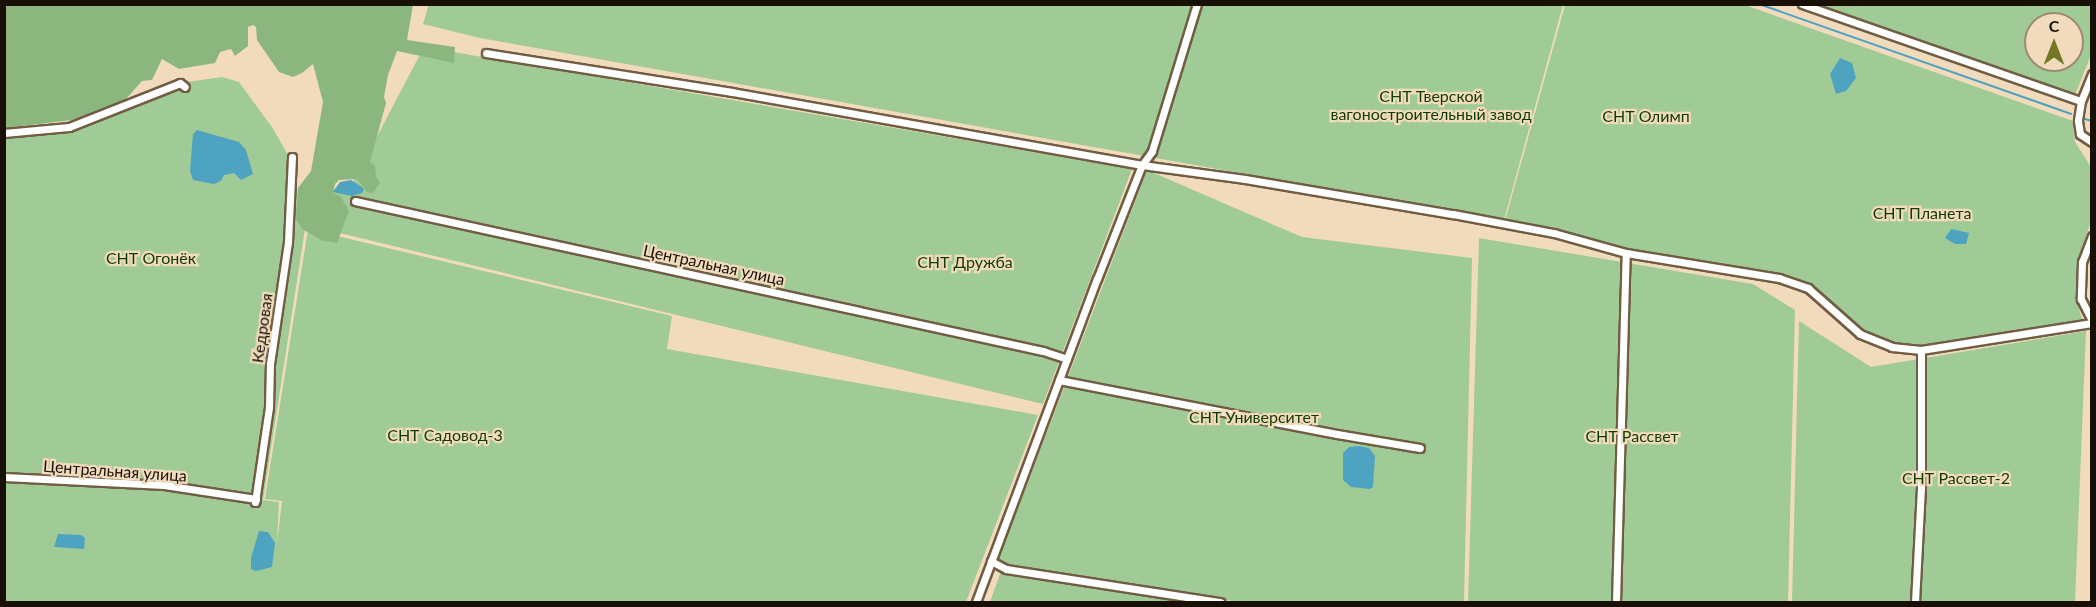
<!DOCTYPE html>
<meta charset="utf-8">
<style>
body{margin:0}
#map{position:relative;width:2096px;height:607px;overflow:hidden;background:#f2dbbd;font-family:Lato,sans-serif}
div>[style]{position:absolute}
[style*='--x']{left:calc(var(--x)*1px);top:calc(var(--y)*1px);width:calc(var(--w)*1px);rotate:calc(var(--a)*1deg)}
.green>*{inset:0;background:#a1cb96}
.forest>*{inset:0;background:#8bb77f}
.water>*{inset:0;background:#4ea3c1}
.stream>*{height:2px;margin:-1px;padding:0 1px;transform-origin:1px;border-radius:1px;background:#4ea3c1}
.roads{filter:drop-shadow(2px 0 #715d43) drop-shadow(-2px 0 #715d43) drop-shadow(0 2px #715d43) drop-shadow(0 -2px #715d43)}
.street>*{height:7px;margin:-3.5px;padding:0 3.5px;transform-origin:3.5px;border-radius:3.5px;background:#fff}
span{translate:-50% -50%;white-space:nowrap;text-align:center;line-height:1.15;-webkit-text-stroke:4.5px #f2dbbd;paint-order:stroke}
.park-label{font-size:16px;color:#103c01}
.street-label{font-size:16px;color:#181006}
.frame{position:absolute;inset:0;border:6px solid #181006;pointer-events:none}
.north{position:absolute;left:2024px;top:12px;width:60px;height:60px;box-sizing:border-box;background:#f2dbbd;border:2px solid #9b8a74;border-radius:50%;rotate:0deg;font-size:16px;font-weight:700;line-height:24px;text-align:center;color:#181006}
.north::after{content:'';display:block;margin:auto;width:21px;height:27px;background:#717821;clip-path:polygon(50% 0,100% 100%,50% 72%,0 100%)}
</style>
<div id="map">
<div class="green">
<div style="clip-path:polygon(429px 4px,1563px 5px,1504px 220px,480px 38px,423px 24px)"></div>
<div style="clip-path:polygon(1565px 5px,1745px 5px,2073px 121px,2075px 142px,2091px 167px,2091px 221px,2078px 260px,2077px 303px,2085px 327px,1926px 353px,1893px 353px,1858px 338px,1804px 293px,1758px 278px,1630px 256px,1503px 228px)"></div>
<div style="clip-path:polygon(evenodd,1793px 5px,2091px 5px,2091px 55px,2073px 100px,1793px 5px,2036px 24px,2072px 24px,2072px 60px,2036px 60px,2036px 24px)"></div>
<div style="clip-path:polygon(424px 47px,1132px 169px,1043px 404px,307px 225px,307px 200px,353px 182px)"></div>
<div style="clip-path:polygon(222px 77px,239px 82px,272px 127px,289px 157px,305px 229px,263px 500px,279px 502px,277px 543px,282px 501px,265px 499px,308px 229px,672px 316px,667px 349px,1038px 415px,966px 602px,5px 602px,5px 136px,64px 132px,187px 82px)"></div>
<div style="clip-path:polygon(1147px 170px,1302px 237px,1472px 258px,1464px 602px,1239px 602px,997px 563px)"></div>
<div style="clip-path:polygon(1479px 238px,1753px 284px,1795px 310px,1788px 602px,1468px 602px)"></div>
<div style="clip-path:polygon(1799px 321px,1871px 367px,2086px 331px,2075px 602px,1792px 602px)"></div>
<div style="clip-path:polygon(1001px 571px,1208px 602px,990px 602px)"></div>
</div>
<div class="forest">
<div style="clip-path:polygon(4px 5px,413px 5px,407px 40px,455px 47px,454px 63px,397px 51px,388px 75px,384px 97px,386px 103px,370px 162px,375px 166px,376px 177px,380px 183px,373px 193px,367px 192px,357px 179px,339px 180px,335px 184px,333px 193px,341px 197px,349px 211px,337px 243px,323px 241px,302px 229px,296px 219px,298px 188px,311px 171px,323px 102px,313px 64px,302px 73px,293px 77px,279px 72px,257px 40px,256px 27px,253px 25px,248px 27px,248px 46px,235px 56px,231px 49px,220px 52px,215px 63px,179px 69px,162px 59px,152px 80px,142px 81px,125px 100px,72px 120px,5px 128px)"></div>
</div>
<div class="water">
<div style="clip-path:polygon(1840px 58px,1852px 63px,1856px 78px,1846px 91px,1836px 94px,1830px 74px)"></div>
<div style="clip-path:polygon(197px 130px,239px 142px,246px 150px,253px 174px,241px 180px,234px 173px,224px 175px,221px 181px,214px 184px,193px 180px,190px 171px,193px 134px)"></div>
<div style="clip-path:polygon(351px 180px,362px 187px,364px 190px,362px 193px,352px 196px,333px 192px,340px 182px)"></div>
<div style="clip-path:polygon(1951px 229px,1969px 233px,1966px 244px,1955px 244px,1945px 238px)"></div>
<div style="clip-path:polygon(1359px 446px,1369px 448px,1375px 456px,1373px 487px,1370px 489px,1351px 487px,1343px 480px,1343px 453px,1349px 447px)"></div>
<div style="clip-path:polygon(259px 531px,268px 532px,275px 543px,272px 567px,256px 571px,251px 569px,251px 558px)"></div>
<div style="clip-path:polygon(58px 534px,81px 535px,85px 538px,84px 549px,54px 547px)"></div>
</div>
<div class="stream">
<div style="--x:1759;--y:4;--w:331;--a:19.4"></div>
<div style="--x:2082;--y:118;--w:10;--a:17"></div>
</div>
<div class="roads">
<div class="street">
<div style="--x:1802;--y:4;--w:295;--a:19.2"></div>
<div style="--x:486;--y:53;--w:249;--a:9"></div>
<div style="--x:732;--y:92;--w:416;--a:10.1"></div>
<div style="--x:1142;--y:165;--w:104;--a:7.7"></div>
<div style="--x:1245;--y:179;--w:211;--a:9.6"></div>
<div style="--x:1453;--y:214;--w:103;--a:10.7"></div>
<div style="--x:1554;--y:233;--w:75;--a:15.5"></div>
<div style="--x:1626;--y:253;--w:155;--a:9.3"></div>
<div style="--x:1779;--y:278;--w:31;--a:19"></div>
<div style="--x:1808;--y:288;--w:69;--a:41.5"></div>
<div style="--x:1860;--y:334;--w:35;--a:22"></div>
<div style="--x:1892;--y:347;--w:29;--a:6"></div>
<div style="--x:1921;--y:350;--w:173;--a:-9"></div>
<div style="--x:2092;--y:74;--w:29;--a:112"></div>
<div style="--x:2081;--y:101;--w:20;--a:99"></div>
<div style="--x:2078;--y:121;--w:13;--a:81"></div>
<div style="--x:2080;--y:134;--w:14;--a:34"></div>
<div style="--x:4;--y:133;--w:65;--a:-5.3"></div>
<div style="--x:69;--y:127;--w:119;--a:-21.6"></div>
<div style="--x:180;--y:83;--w:6;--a:39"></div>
<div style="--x:355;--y:201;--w:704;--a:12.3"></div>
<div style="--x:1043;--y:351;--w:25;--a:18"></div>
<div style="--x:2092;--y:236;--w:28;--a:111"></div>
<div style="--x:2082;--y:262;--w:37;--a:92"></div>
<div style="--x:2081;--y:299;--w:25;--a:63"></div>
<div style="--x:1059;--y:380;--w:283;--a:11"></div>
<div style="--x:1337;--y:434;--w:84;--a:9.6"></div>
<div style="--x:4;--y:477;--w:160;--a:2.9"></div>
<div style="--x:164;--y:485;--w:93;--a:8.7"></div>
<div style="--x:256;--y:499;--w:3;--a:108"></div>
<div style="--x:255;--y:502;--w:96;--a:-81.6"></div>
<div style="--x:269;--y:407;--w:43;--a:-88.7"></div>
<div style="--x:270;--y:364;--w:123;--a:-81.6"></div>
<div style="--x:288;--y:242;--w:85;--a:-87.3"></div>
<div style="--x:991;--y:561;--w:17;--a:28"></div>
<div style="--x:1006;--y:569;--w:217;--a:8.8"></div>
<div style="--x:976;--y:602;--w:345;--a:-69.5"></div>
<div style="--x:1097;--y:279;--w:123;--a:-68.5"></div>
<div style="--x:1142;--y:165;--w:17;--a:-54"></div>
<div style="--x:1152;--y:151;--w:154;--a:-73"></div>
<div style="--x:1616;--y:602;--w:349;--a:-88.4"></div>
<div style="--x:1915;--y:602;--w:115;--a:-87"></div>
<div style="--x:1921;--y:487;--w:137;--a:-90"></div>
</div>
</div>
<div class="park-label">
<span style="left:1431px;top:105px">СНТ Тверской<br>вагоностроительный завод</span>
<span style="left:1646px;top:116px">СНТ Олимп</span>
<span style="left:1922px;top:213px">СНТ Планета</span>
<span style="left:151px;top:258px">СНТ Огонёк</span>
<span style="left:965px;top:262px">СНТ Дружба</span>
<span style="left:1254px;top:417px">СНТ Университет</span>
<span style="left:445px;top:435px">СНТ Садовод-3</span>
<span style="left:1632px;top:436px">СНТ Рассвет</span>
<span style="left:1956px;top:478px">СНТ Рассвет-2</span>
</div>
<div class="street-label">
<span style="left:714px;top:265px;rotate:12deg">Центральная улица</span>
<span style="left:262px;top:328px;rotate:-82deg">Кедровая</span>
<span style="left:115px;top:471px;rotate:4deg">Центральная улица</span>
</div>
<div class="frame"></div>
<div class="north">С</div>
</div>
